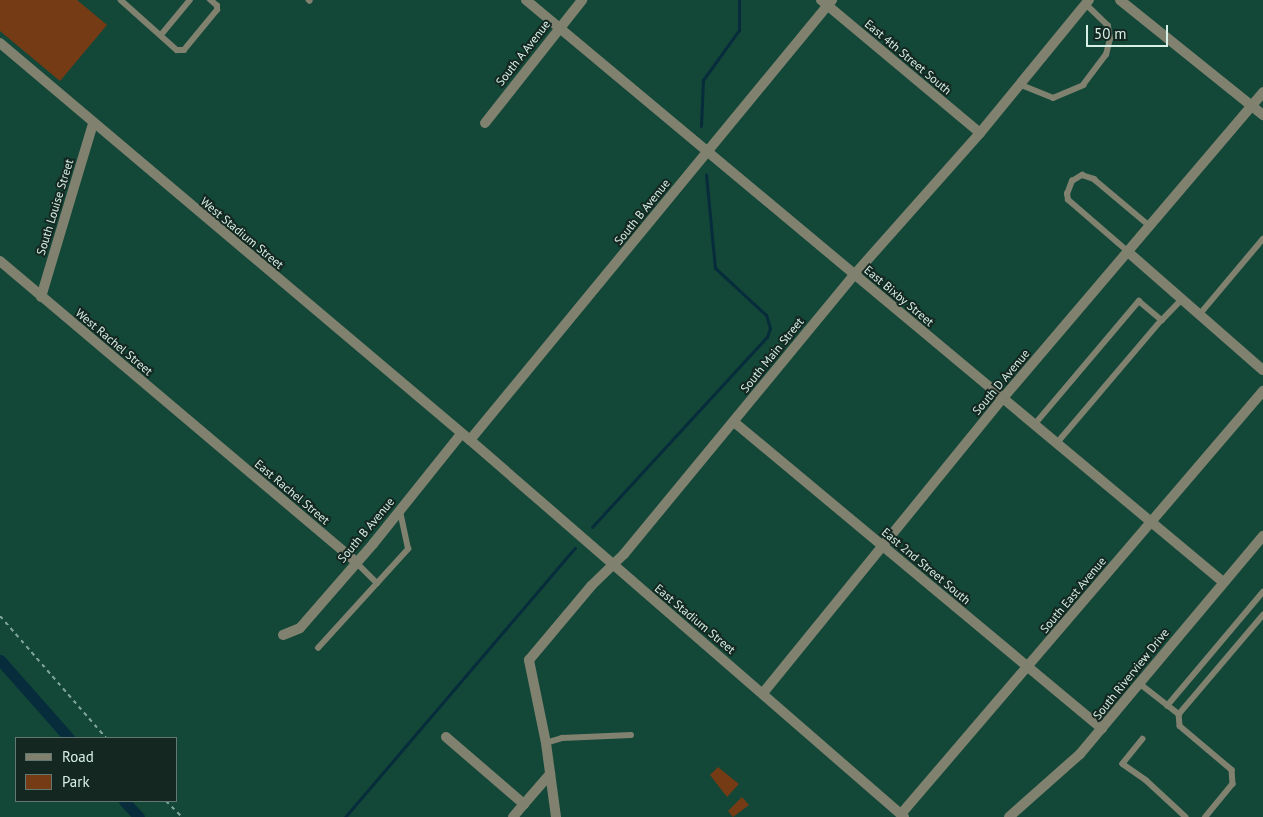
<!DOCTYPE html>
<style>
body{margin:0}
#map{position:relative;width:1263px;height:817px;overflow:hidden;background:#134738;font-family:"PT Sans",sans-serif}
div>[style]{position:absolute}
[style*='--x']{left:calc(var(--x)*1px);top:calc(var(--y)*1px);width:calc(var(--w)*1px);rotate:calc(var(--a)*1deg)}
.green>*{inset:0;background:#743b15}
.stream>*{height:3px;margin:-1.5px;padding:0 1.5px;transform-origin:1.5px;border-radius:1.5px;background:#072c3b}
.canal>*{height:11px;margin:-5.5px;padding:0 5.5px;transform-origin:5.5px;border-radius:5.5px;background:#072c3b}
.path>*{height:2px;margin-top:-1px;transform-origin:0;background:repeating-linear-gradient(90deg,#7da396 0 4px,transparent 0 8px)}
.service>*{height:5.5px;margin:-2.75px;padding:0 2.75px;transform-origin:2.75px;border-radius:2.75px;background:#80816f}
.minor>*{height:10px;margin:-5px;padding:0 5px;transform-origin:5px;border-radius:5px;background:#80816f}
.tertiary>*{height:10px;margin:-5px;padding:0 5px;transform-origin:5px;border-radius:5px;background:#80816f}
span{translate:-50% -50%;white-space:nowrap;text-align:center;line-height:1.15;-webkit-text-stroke:4px #142821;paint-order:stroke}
.street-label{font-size:12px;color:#d7f0e6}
.legend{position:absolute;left:15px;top:737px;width:162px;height:65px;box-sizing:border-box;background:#142821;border:1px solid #627870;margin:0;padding:6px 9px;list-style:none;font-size:15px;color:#d7f0e6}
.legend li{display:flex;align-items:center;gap:10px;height:25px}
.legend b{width:25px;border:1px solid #627870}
.scale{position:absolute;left:1086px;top:25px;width:82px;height:22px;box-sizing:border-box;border:2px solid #d7f0e6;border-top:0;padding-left:6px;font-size:15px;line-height:18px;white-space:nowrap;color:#d7f0e6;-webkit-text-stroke:4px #142821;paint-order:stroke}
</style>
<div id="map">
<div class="green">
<div style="clip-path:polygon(0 0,77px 0,107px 25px,60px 81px,0 31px)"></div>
<div style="clip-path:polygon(718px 767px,739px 784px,727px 797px,710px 775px)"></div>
<div style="clip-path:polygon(742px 797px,749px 805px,733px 817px,728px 811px)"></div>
</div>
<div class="stream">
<div style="--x:701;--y:126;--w:46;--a:-87.5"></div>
<div style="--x:703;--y:80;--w:62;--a:-54.2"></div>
<div style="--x:739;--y:30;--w:30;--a:-90"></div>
<div style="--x:592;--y:527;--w:258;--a:-47.4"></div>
<div style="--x:767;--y:337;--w:9;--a:-72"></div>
<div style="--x:770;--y:328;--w:14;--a:-107"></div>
<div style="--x:766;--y:315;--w:69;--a:-137.3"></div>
<div style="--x:715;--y:268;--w:94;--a:-95.5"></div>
<div style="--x:345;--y:817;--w:354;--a:-49.5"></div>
</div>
<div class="canal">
<div style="--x:0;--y:660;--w:104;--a:48.5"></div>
<div style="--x:124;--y:801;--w:22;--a:47"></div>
</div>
<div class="path">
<div style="--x:0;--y:616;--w:162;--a:49"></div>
<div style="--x:166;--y:801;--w:23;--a:45"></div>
</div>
<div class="service">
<div style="--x:121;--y:0;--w:75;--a:41.8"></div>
<div style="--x:177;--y:50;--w:7;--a:0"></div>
<div style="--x:184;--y:50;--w:52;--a:-50.5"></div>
<div style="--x:217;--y:10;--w:4;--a:-90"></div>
<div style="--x:217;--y:6;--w:9;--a:-139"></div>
<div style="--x:309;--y:0;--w:1;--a:45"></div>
<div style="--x:161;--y:35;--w:45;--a:-50.4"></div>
<div style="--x:1019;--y:84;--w:37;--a:22"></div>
<div style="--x:1053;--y:98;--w:33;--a:-23"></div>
<div style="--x:1083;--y:85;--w:38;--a:-53"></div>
<div style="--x:1106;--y:55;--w:16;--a:-76"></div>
<div style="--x:1110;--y:39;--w:13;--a:-99"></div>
<div style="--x:1108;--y:26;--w:32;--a:-136"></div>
<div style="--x:1128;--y:252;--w:79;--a:-139.1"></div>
<div style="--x:1068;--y:200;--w:6;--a:-99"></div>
<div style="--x:1067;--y:194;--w:14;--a:-69"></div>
<div style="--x:1072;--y:181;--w:12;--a:-31"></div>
<div style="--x:1082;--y:175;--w:13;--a:18"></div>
<div style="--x:1094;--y:179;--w:73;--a:40"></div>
<div style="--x:1200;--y:314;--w:98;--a:-50"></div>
<div style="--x:1162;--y:320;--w:29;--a:-46"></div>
<div style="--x:1035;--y:424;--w:161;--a:-49.8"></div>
<div style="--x:1139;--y:301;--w:30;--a:40"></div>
<div style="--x:1162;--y:320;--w:162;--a:130.3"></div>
<div style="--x:356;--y:562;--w:30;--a:45"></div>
<div style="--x:318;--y:648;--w:134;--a:-47.7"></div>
<div style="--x:408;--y:549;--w:40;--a:-102"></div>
<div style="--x:1139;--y:683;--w:51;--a:37.8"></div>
<div style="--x:1179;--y:714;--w:12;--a:85"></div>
<div style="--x:1180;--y:726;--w:68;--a:40.2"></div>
<div style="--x:1232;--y:770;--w:14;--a:86"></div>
<div style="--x:1233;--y:784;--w:43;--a:129.3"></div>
<div style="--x:1167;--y:706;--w:149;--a:-49.9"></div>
<div style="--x:1179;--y:714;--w:130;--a:-49.7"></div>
<div style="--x:1143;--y:739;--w:32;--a:129"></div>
<div style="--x:1123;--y:764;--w:28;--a:35"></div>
<div style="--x:1146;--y:780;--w:54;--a:42.8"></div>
<div style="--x:546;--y:743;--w:17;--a:-17"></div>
<div style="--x:562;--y:738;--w:69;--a:-2.5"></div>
</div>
<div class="minor">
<div style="--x:526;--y:0;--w:908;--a:39.86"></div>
<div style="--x:821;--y:0;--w:207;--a:39.9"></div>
<div style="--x:1120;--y:0;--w:184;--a:38.8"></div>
<div style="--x:0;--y:43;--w:615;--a:40.19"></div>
<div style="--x:470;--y:440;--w:575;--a:40.98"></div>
<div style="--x:485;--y:123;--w:157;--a:-51.7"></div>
<div style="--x:1128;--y:252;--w:179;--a:41.2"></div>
<div style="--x:0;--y:261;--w:466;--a:40.2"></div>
<div style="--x:41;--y:297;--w:181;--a:-73.3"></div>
<div style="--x:734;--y:422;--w:479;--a:39.8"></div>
<div style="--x:470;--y:440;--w:570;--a:-50.55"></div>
<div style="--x:283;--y:635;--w:18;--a:-22"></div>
<div style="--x:300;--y:628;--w:111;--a:-49"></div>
<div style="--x:373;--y:544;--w:141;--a:-51.3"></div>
<div style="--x:763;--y:693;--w:380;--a:-50.9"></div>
<div style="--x:1003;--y:398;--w:402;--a:-49.6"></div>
<div style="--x:446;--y:737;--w:103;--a:40.7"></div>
<div style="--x:524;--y:804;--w:40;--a:-49"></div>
<div style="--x:901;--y:814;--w:557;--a:-49.44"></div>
<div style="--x:513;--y:817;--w:17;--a:-50"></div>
<div style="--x:556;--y:817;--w:75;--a:-97.7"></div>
<div style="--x:546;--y:743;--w:85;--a:-101.6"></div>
<div style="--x:529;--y:660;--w:97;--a:-50"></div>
<div style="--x:591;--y:586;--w:46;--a:-44.1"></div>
<div style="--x:624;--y:554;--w:362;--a:-50.5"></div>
<div style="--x:854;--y:275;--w:190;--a:-48.4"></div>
<div style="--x:980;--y:133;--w:172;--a:-50.7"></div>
</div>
<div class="tertiary">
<div style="--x:1009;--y:817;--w:95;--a:-41.6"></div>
<div style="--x:1080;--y:754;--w:285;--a:-50"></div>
</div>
<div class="street-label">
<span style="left:523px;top:53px;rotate:-52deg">South A Avenue</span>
<span style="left:908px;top:57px;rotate:40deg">East 4th Street South</span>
<span style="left:55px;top:207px;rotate:-73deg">South Louise Street</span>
<span style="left:642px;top:212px;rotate:-51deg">South B Avenue</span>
<span style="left:242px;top:233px;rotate:40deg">West Stadium Street</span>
<span style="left:899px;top:296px;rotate:40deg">East Bixby Street</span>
<span style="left:114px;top:342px;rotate:40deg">West Rachel Street</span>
<span style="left:772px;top:355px;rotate:-51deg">South Main Street</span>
<span style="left:1001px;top:382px;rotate:-50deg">South D Avenue</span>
<span style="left:292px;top:492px;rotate:40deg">East Rachel Street</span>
<span style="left:366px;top:530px;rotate:-50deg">South B Avenue</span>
<span style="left:926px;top:566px;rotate:40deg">East 2nd Street South</span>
<span style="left:1073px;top:595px;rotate:-50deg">South East Avenue</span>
<span style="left:695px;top:619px;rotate:40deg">East Stadium Street</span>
<span style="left:1131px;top:674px;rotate:-51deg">South Riverview Drive</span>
</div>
<ul class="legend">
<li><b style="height:6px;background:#80816f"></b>Road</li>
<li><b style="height:14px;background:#743b15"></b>Park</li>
</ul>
<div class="scale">50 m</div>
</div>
